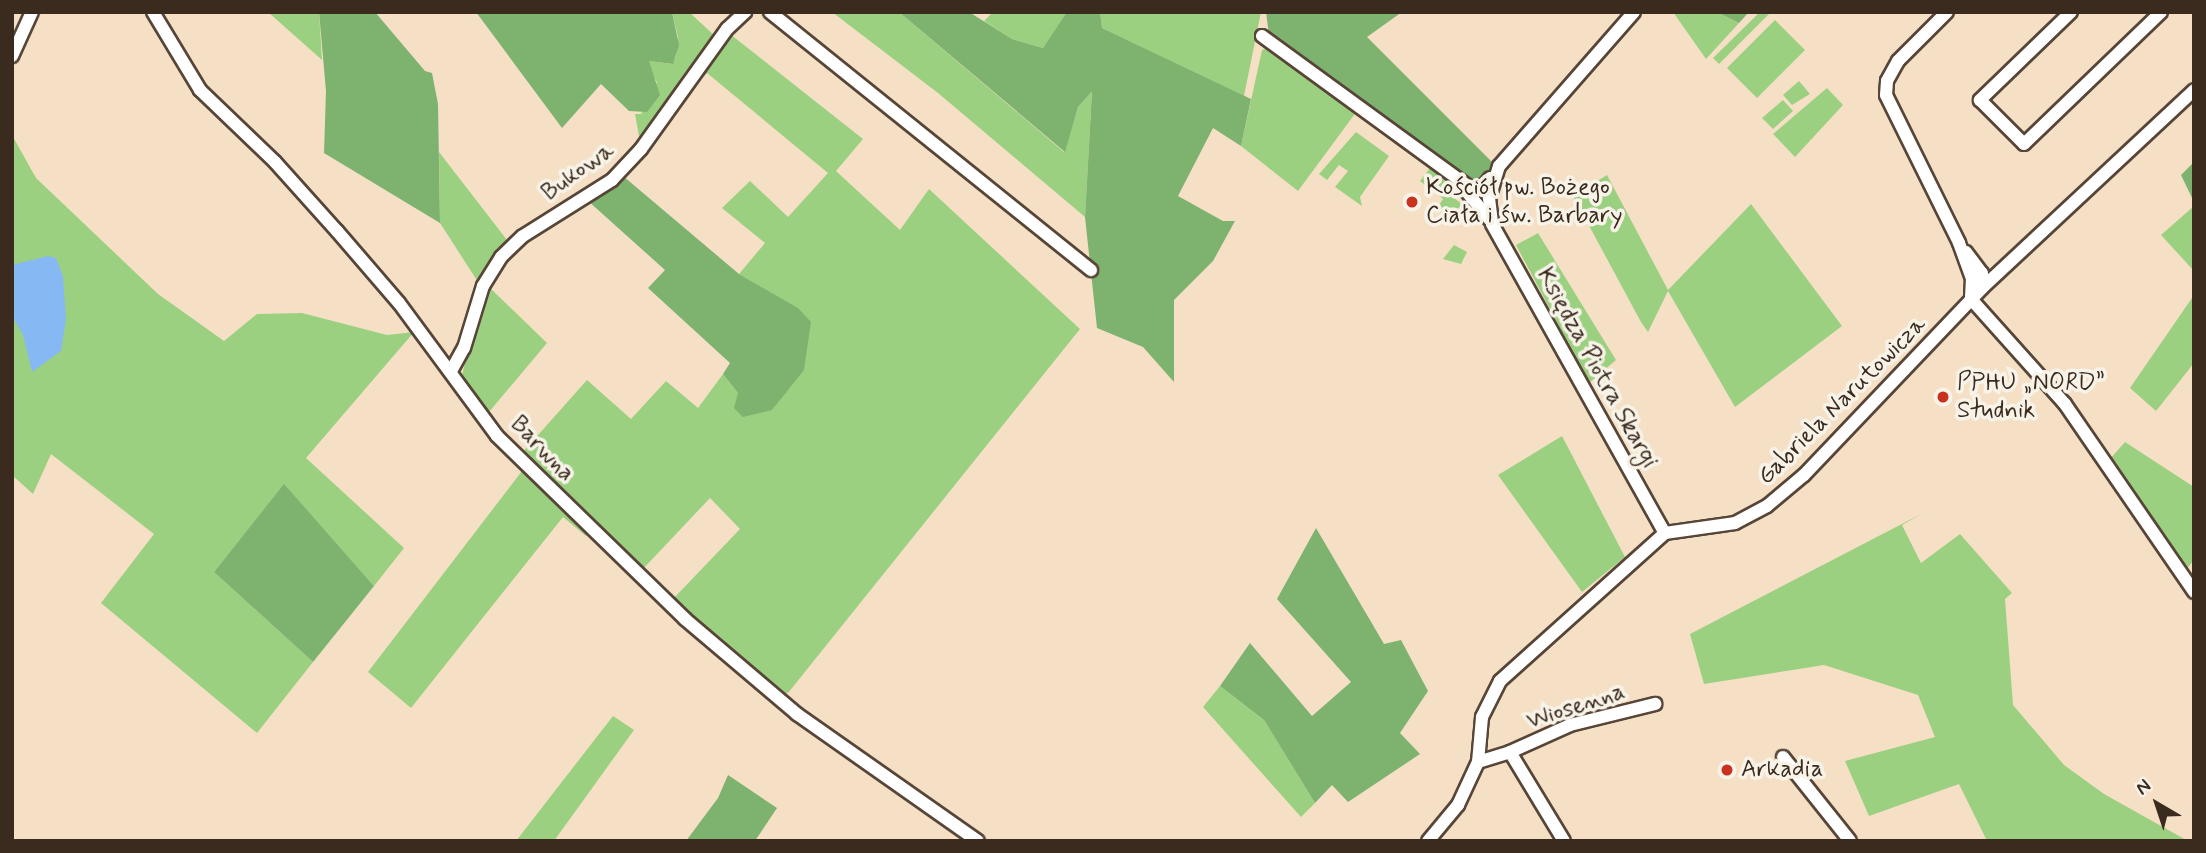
<!DOCTYPE html>
<meta charset="utf-8">
<style>
body{margin:0}
#map{position:relative;width:2206px;height:853px;overflow:hidden;background:#f5e0c6;font-family:Mynerve,sans-serif}
div>[style]{position:absolute}
[style*='--x']{left:calc(var(--x)*1px);top:calc(var(--y)*1px);width:calc(var(--w)*1px);rotate:calc(var(--a)*1deg)}
.green>*{inset:0;background:#9cd081}
.forest>*{inset:0;background:#7db26f}
.water>*{inset:0;background:#86b9f3}
.roads{filter:drop-shadow(2px 0 #574537) drop-shadow(-2px 0 #574537) drop-shadow(0 2px #574537) drop-shadow(0 -2px #574537)}
.minor>*{height:12px;margin:-6px;padding:0 6px;transform-origin:6px;border-radius:6px;background:#fff}
.dots>*{width:19px;height:19px;translate:-50% -50%;box-sizing:border-box;border:4px solid #f7f3e8;border-radius:50%}
span{translate:-50% -50%;white-space:nowrap;text-align:center;line-height:1.15;-webkit-text-stroke:7px #f7f3e8;paint-order:stroke}
.street-label{font-size:24px;color:#3b2a1e}
.poi-label{font-size:24px;color:#3b2a1e}
.left{translate:0 -50%;text-align:left}
.frame{position:absolute;inset:0;border:14px solid #3b2a1e;pointer-events:none}
.north{position:absolute;left:2122px;top:769px;width:70px;height:70px;-webkit-text-stroke:5px #f7f3e8;paint-order:stroke;rotate:321deg;font-size:19px;font-weight:700;line-height:28px;text-align:center;color:#3b2a1e}
.north::after{content:'';display:block;margin:auto;width:24px;height:32px;background:#3b2a1e;clip-path:polygon(50% 0,100% 100%,50% 72%,0 100%)}
</style>
<div id="map">
<div class="green">
<div style="clip-path:polygon(268px 12px,319px 12px,322px 60px)"></div>
<div style="clip-path:polygon(672px 12px,689px 12px,716px 37px,640px 142px,635px 114px,641px 114px,657px 82px,648px 69px,649px 61px,672px 64px,676px 56px,678px 37px)"></div>
<div style="clip-path:polygon(832px 12px,899px 12px,1064px 152px,1078px 107px,1092px 90px,1085px 217px,938px 93px)"></div>
<div style="clip-path:polygon(993px 12px,1067px 13px,1043px 48px,1012px 39px,984px 21px)"></div>
<div style="clip-path:polygon(1100px 12px,1261px 12px,1244px 96px,1102px 28px)"></div>
<div style="clip-path:polygon(1673px 12px,1717px 12px,1739px 23px,1706px 59px)"></div>
<div style="clip-path:polygon(1760px 12px,1771px 12px,1719px 64px,1713px 58px)"></div>
<div style="clip-path:polygon(1775px 20px,1805px 50px,1757px 98px,1727px 68px)"></div>
<div style="clip-path:polygon(730px 34px,863px 139px,836px 171px,900px 230px,929px 189px,1080px 329px,788px 693px,779px 694px,673px 599px,740px 529px,710px 498px,642px 570px,522px 453px,587px 380px,631px 419px,666px 381px,698px 408px,723px 374px,738px 393px,772px 410px,783px 394px,797px 308px,739px 274px,765px 243px,722px 208px,750px 181px,788px 217px,828px 173px,707px 73px,699px 81px)"></div>
<div style="clip-path:polygon(1271px 47px,1357px 111px,1298px 191px,1241px 146px,1262px 50px)"></div>
<div style="clip-path:polygon(1799px 81px,1810px 94px,1792px 105px,1783px 95px)"></div>
<div style="clip-path:polygon(1827px 88px,1843px 105px,1795px 157px,1773px 134px)"></div>
<div style="clip-path:polygon(1783px 100px,1793px 111px,1773px 129px,1762px 118px)"></div>
<div style="clip-path:polygon(1356px 132px,1389px 156px,1360px 197px,1362px 206px,1335px 187px,1348px 171px,1339px 165px,1327px 180px,1319px 174px)"></div>
<div style="clip-path:polygon(12px 135px,36px 178px,158px 294px,224px 341px,257px 314px,302px 313px,387px 335px,414px 332px,306px 458px,404px 548px,374px 586px,284px 485px,214px 572px,313px 662px,257px 733px,101px 603px,154px 534px,51px 454px,33px 494px,12px 475px)"></div>
<div style="clip-path:polygon(439px 152px,507px 240px,478px 282px,440px 223px)"></div>
<div style="clip-path:polygon(1430px 168px,1453px 185px,1447px 193px,1462px 204px,1456px 211px,1442px 213px,1439px 205px,1443px 199px,1420px 181px)"></div>
<div style="clip-path:polygon(1607px 175px,1668px 290px,1751px 204px,1842px 326px,1735px 407px,1668px 291px,1648px 332px,1641px 322px,1573px 196px)"></div>
<div style="clip-path:polygon(2194px 206px,2194px 271px,2161px 235px)"></div>
<div style="clip-path:polygon(1538px 233px,1616px 360px,1589px 383px,1516px 245px)"></div>
<div style="clip-path:polygon(1454px 245px,1467px 252px,1461px 264px,1443px 259px)"></div>
<div style="clip-path:polygon(489px 287px,547px 343px,489px 412px,462px 375px,478px 306px)"></div>
<div style="clip-path:polygon(2194px 295px,2194px 363px,2156px 411px,2130px 388px)"></div>
<div style="clip-path:polygon(1562px 436px,1625px 557px,1582px 592px,1498px 475px)"></div>
<div style="clip-path:polygon(2125px 442px,2194px 487px,2194px 560px,2185px 571px,2109px 460px)"></div>
<div style="clip-path:polygon(522px 471px,589px 533px,586px 536px,563px 517px,411px 708px,368px 672px)"></div>
<div style="clip-path:polygon(1923px 513px,1902px 525px,1921px 563px,1960px 534px,2012px 593px,2005px 599px,2013px 705px,2064px 765px,2104px 794px,2188px 841px,1987px 841px,1959px 784px,1869px 816px,1845px 761px,1935px 737px,1918px 695px,1824px 665px,1704px 684px,1690px 634px)"></div>
<div style="clip-path:polygon(1220px 686px,1264px 720px,1315px 803px,1301px 817px,1203px 707px)"></div>
<div style="clip-path:polygon(613px 716px,634px 730px,554px 841px,516px 841px)"></div>
</div>
<div class="forest">
<div style="clip-path:polygon(319px 12px,375px 12px,425px 71px,432px 73px,438px 104px,440px 223px,324px 153px,326px 91px)"></div>
<div style="clip-path:polygon(476px 12px,672px 12px,679px 45px,673px 64px,649px 61px,660px 95px,647px 112px,629px 111px,601px 84px,562px 128px)"></div>
<div style="clip-path:polygon(899px 12px,969px 12px,1012px 39px,1043px 48px,1067px 12px,1100px 12px,1102px 28px,1251px 99px,1241px 146px,1213px 128px,1178px 196px,1223px 221px,1235px 221px,1213px 261px,1174px 300px,1174px 382px,1143px 347px,1097px 328px,1085px 217px,1092px 91px,1078px 107px,1065px 152px)"></div>
<div style="clip-path:polygon(1266px 12px,1402px 12px,1367px 37px,1494px 164px,1485px 177px,1469px 180px,1269px 35px)"></div>
<div style="clip-path:polygon(1717px 12px,1749px 12px,1739px 23px)"></div>
<div style="clip-path:polygon(2194px 162px,2194px 202px,2181px 175px)"></div>
<div style="clip-path:polygon(623px 176px,739px 274px,798px 308px,811px 322px,804px 370px,772px 410px,743px 417px,734px 408px,738px 393px,723px 374px,730px 363px,648px 288px,665px 270px,587px 200px)"></div>
<div style="clip-path:polygon(284px 484px,374px 586px,313px 662px,214px 572px)"></div>
<div style="clip-path:polygon(1316px 528px,1384px 644px,1401px 640px,1428px 691px,1400px 733px,1420px 754px,1348px 802px,1332px 785px,1315px 803px,1264px 720px,1220px 686px,1250px 643px,1312px 716px,1351px 682px,1277px 599px)"></div>
<div style="clip-path:polygon(728px 775px,777px 808px,755px 841px,686px 841px,718px 798px)"></div>
</div>
<div class="water">
<div style="clip-path:polygon(48px 256px,56px 258px,63px 276px,66px 319px,61px 351px,32px 372px,23px 335px,12px 316px,12px 265px)"></div>
</div>
<div class="roads">
<div class="minor">
<div style="--x:153;--y:12;--w:91;--a:58.9"></div>
<div style="--x:200;--y:90;--w:104;--a:43.8"></div>
<div style="--x:275;--y:162;--w:93;--a:48.1"></div>
<div style="--x:337;--y:231;--w:95;--a:49.3"></div>
<div style="--x:399;--y:303;--w:165;--a:53.6"></div>
<div style="--x:497;--y:436;--w:262;--a:44.2"></div>
<div style="--x:685;--y:619;--w:147;--a:40.3"></div>
<div style="--x:797;--y:714;--w:221;--a:35.1"></div>
<div style="--x:770;--y:12;--w:412;--a:38.8"></div>
<div style="--x:1634;--y:12;--w:205;--a:131.2"></div>
<div style="--x:1499;--y:166;--w:34;--a:107"></div>
<div style="--x:1489;--y:198;--w:26;--a:83"></div>
<div style="--x:1492;--y:224;--w:354;--a:60.8"></div>
<div style="--x:1947;--y:12;--w:69;--a:135"></div>
<div style="--x:1898;--y:61;--w:23;--a:119"></div>
<div style="--x:1887;--y:81;--w:14;--a:94"></div>
<div style="--x:1886;--y:95;--w:165;--a:63.7"></div>
<div style="--x:1959;--y:243;--w:37;--a:70"></div>
<div style="--x:1972;--y:278;--w:21;--a:93"></div>
<div style="--x:1971;--y:299;--w:141;--a:48.2"></div>
<div style="--x:2065;--y:404;--w:228;--a:55.5"></div>
<div style="--x:2071;--y:12;--w:127;--a:136"></div>
<div style="--x:1980;--y:100;--w:62;--a:45"></div>
<div style="--x:2024;--y:144;--w:190;--a:-43.9"></div>
<div style="--x:1262;--y:36;--w:260;--a:36.1"></div>
<div style="--x:1472;--y:189;--w:10;--a:-6"></div>
<div style="--x:1482;--y:188;--w:13;--a:-51"></div>
<div style="--x:12;--y:56;--w:48;--a:-65.6"></div>
<div style="--x:1462;--y:186;--w:44;--a:50.5"></div>
<div style="--x:1966;--y:252;--w:26;--a:53"></div>
<div style="--x:1982;--y:273;--w:15;--a:90"></div>
<div style="--x:451;--y:371;--w:26;--a:-61"></div>
<div style="--x:464;--y:348;--w:65;--a:-73"></div>
<div style="--x:483;--y:286;--w:34;--a:-58"></div>
<div style="--x:501;--y:257;--w:30;--a:-44"></div>
<div style="--x:523;--y:236;--w:105;--a:-32.2"></div>
<div style="--x:612;--y:180;--w:42;--a:-46.9"></div>
<div style="--x:641;--y:149;--w:148;--a:-54.4"></div>
<div style="--x:727;--y:29;--w:25;--a:-43"></div>
<div style="--x:1510;--y:752;--w:66;--a:-24.2"></div>
<div style="--x:1570;--y:725;--w:88;--a:-13.9"></div>
<div style="--x:1783;--y:757;--w:107;--a:51.4"></div>
<div style="--x:1478;--y:762;--w:34;--a:-17"></div>
<div style="--x:1510;--y:752;--w:104;--a:58.8"></div>
<div style="--x:1428;--y:841;--w:47;--a:-50.2"></div>
<div style="--x:1458;--y:805;--w:47;--a:-65.1"></div>
<div style="--x:1478;--y:762;--w:45;--a:-84.9"></div>
<div style="--x:1482;--y:717;--w:40;--a:-63.4"></div>
<div style="--x:1500;--y:681;--w:222;--a:-41.9"></div>
<div style="--x:1665;--y:533;--w:71;--a:-8.1"></div>
<div style="--x:1735;--y:523;--w:36;--a:-28"></div>
<div style="--x:1767;--y:506;--w:48;--a:-40"></div>
<div style="--x:1804;--y:475;--w:258;--a:-46.4"></div>
<div style="--x:1982;--y:288;--w:290;--a:-43"></div>
</div>
</div>
<div class="dots">
<div style="left:1412px;top:202px;background:#c8321e"></div>
<div style="left:1943px;top:397px;background:#c8321e"></div>
<div style="left:1727px;top:770px;background:#c8321e"></div>
</div>
<div class="street-label">
<span style="left:578px;top:172px;rotate:-36deg">Bukowa</span>
<span style="left:1597px;top:368px;rotate:61deg">Księdza Piotra Skargi</span>
<span style="left:1842px;top:401px;rotate:-45deg">Gabriela Narutowicza</span>
<span style="left:542px;top:449px;rotate:46deg">Barwna</span>
<span style="left:1576px;top:707px;rotate:-18deg">Wiosenna</span>
</div>
<div class="poi-label">
<span class="left" style="left:1426px;top:202px">Kościół pw. Bożego<br>Ciała i św. Barbary</span>
<span class="left" style="left:1957px;top:397px">PPHU „NORD”<br>Studnik</span>
<span class="left" style="left:1741px;top:770px">Arkadia</span>
</div>
<div class="frame"></div>
<div class="north">N</div>
</div>
